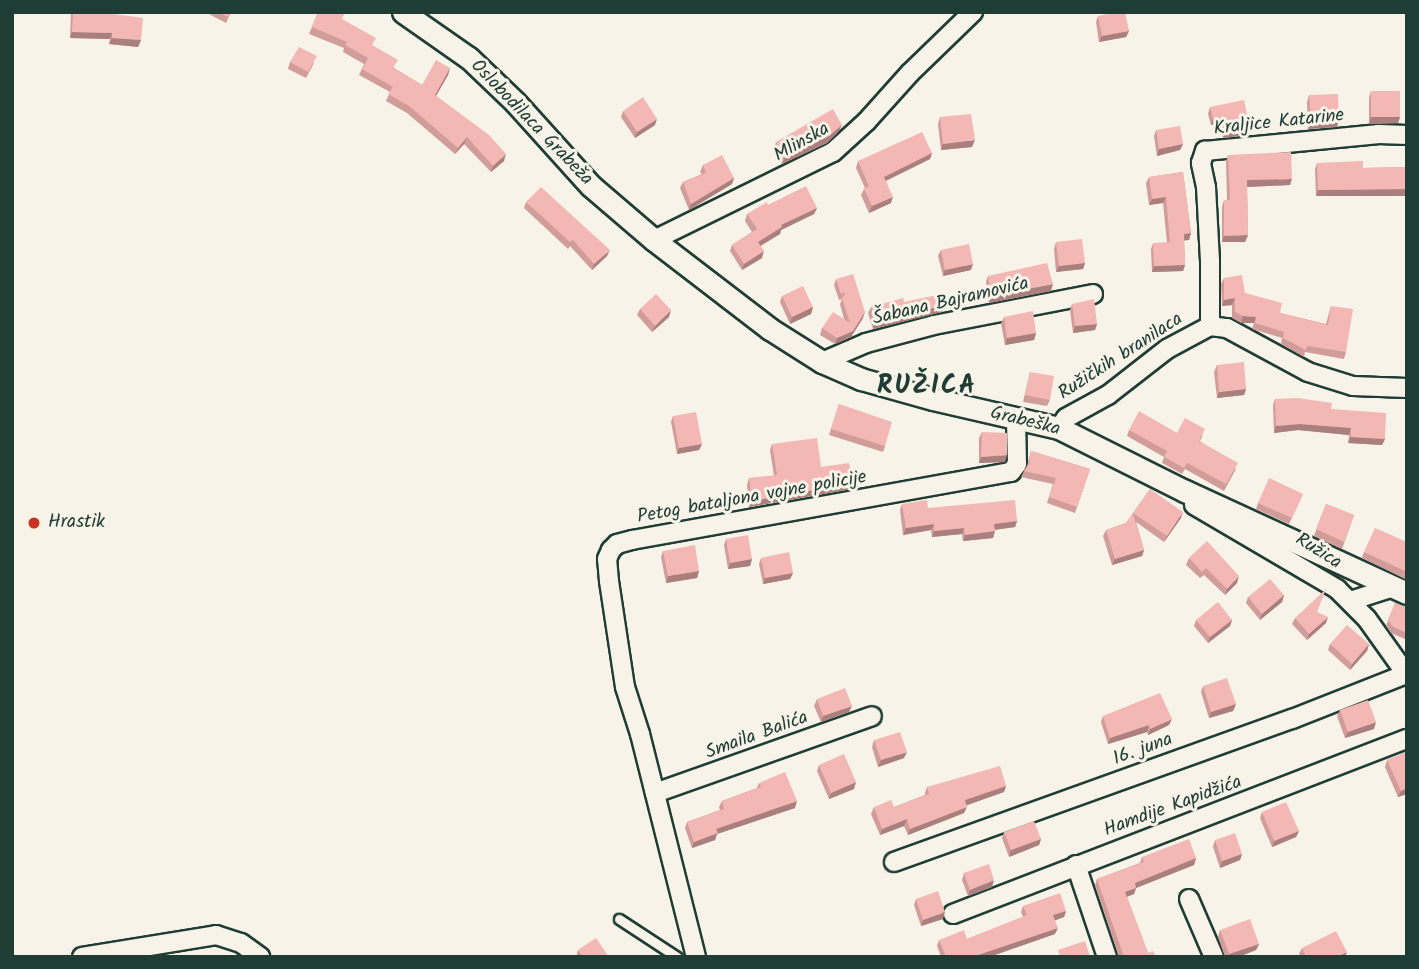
<!DOCTYPE html>
<meta charset="utf-8">
<style>
body{margin:0}
#map{position:relative;width:1419px;height:969px;overflow:hidden;background:#f7f3e8;font-family:Kalam,sans-serif}
div>[style]{position:absolute}
[style*='--x']{left:calc(var(--x)*1px);top:calc(var(--y)*1px);width:calc(var(--w)*1px);rotate:calc(var(--a)*1deg)}
.roads{filter:drop-shadow(2px 0 #1f3d34) drop-shadow(-2px 0 #1f3d34) drop-shadow(0 2px #1f3d34) drop-shadow(0 -2px #1f3d34)}
.service>*{height:9px;margin:-4.5px;padding:0 4.5px;transform-origin:4.5px;border-radius:4.5px;background:#f7f3e8}
.minor>*{height:18px;margin:-9px;padding:0 9px;transform-origin:9px;border-radius:9px;background:#f7f3e8}
.tertiary>*{height:21px;margin:-10.5px;padding:0 10.5px;transform-origin:10.5px;border-radius:10.5px;background:#f7f3e8}
.wall>*{inset:0;background:#d19d9b}
.shaded-wall>*{inset:0;background:#aa807e}
.building>*{inset:0;background:#f3b7b4}
.dots>*{width:19px;height:19px;translate:-50% -50%;box-sizing:border-box;border:4px solid #f7f3e8;border-radius:50%}
span{translate:-50% -50%;white-space:nowrap;text-align:center;line-height:1.15;-webkit-text-stroke:6px #f7f3e8;paint-order:stroke}
.street-label{font-size:19px;color:#1f3d34}
.poi-label{font-size:19px;color:#1f3d34}
.left{translate:0 -50%;text-align:left}
.district-label{font-size:26px;color:#1f3d34;font-weight:700;letter-spacing:2px}
.frame{position:absolute;inset:0;border:14px solid #1f3d34;pointer-events:none}
</style>
<div id="map">
<div class="roads">
<div class="service">
<div style="--x:619;--y:919;--w:69;--a:33.2"></div>
</div>
<div class="minor">
<div style="--x:654;--y:240;--w:199;--a:-26.2"></div>
<div style="--x:833;--y:152;--w:45;--a:-42.3"></div>
<div style="--x:866;--y:122;--w:66;--a:-48.1"></div>
<div style="--x:910;--y:73;--w:88;--a:-44.1"></div>
<div style="--x:1210;--y:326;--w:65;--a:-90"></div>
<div style="--x:1210;--y:261;--w:74;--a:-93.1"></div>
<div style="--x:1206;--y:187;--w:25;--a:-102"></div>
<div style="--x:1201;--y:163;--w:13;--a:-72"></div>
<div style="--x:1205;--y:151;--w:175;--a:-5.6"></div>
<div style="--x:1379;--y:134;--w:28;--a:2"></div>
<div style="--x:822;--y:362;--w:48;--a:-23.4"></div>
<div style="--x:866;--y:343;--w:70;--a:-14.8"></div>
<div style="--x:934;--y:325;--w:162;--a:-11"></div>
<div style="--x:1059;--y:428;--w:12;--a:-55"></div>
<div style="--x:1066;--y:418;--w:48;--a:-28.7"></div>
<div style="--x:1108;--y:395;--w:75;--a:-37.9"></div>
<div style="--x:1167;--y:349;--w:49;--a:-28.1"></div>
<div style="--x:1210;--y:326;--w:17;--a:7"></div>
<div style="--x:1227;--y:328;--w:92;--a:28.5"></div>
<div style="--x:1308;--y:372;--w:47;--a:17.3"></div>
<div style="--x:1353;--y:386;--w:54;--a:2.1"></div>
<div style="--x:1194;--y:505;--w:166;--a:30.4"></div>
<div style="--x:1337;--y:589;--w:42;--a:45"></div>
<div style="--x:1367;--y:619;--w:69;--a:54.5"></div>
<div style="--x:1350;--y:601;--w:46;--a:-17.7"></div>
<div style="--x:655;--y:793;--w:230;--a:-19.5"></div>
<div style="--x:894;--y:862;--w:423;--a:-19.8"></div>
<div style="--x:1292;--y:719;--w:123;--a:-21.5"></div>
<div style="--x:1076;--y:865;--w:97;--a:71.4"></div>
<div style="--x:1189;--y:899;--w:63;--a:66.7"></div>
<div style="--x:953;--y:914;--w:487;--a:-21.1"></div>
<div style="--x:82;--y:957;--w:136;--a:-9.3"></div>
<div style="--x:216;--y:935;--w:26;--a:18"></div>
<div style="--x:241;--y:943;--w:24;--a:36"></div>
<div style="--x:696;--y:957;--w:230;--a:-104.1"></div>
<div style="--x:640;--y:734;--w:49;--a:-107.7"></div>
<div style="--x:625;--y:687;--w:107;--a:-98.6"></div>
<div style="--x:609;--y:581;--w:22;--a:-95"></div>
<div style="--x:607;--y:559;--w:10;--a:-66"></div>
<div style="--x:611;--y:550;--w:8;--a:-45"></div>
<div style="--x:617;--y:544;--w:16;--a:-15"></div>
<div style="--x:632;--y:540;--w:385;--a:-10.2"></div>
<div style="--x:1011;--y:472;--w:10;--a:-53"></div>
<div style="--x:1017;--y:464;--w:45;--a:-91.3"></div>
</div>
<div class="tertiary">
<div style="--x:403;--y:12;--w:80;--a:34.9"></div>
<div style="--x:469;--y:58;--w:64;--a:43.7"></div>
<div style="--x:515;--y:102;--w:113;--a:47.9"></div>
<div style="--x:591;--y:186;--w:83;--a:40.6"></div>
<div style="--x:654;--y:240;--w:146;--a:37.5"></div>
<div style="--x:770;--y:329;--w:62;--a:32.4"></div>
<div style="--x:822;--y:362;--w:43;--a:23.6"></div>
<div style="--x:861;--y:379;--w:75;--a:15.5"></div>
<div style="--x:933;--y:399;--w:129;--a:13"></div>
<div style="--x:1059;--y:428;--w:141;--a:26.6"></div>
<div style="--x:1185;--y:491;--w:244;--a:24.7"></div>
</div>
</div>
<div class="wall">
<div style="clip-path:polygon(71px 12px,100px 12px,141px 40px,138px 47px,109px 44px,110px 39px,70px 38px)"></div>
<div style="clip-path:polygon(205px 12px,231px 12px,226px 23px)"></div>
<div style="clip-path:polygon(318px 12px,342px 19px,372px 46px,394px 68px,422px 85px,450px 68px,448px 75px,436px 96px,504px 161px,491px 172px,464px 144px,455px 154px,407px 113px,386px 101px,390px 92px,359px 75px,364px 64px,343px 52px,344px 48px,309px 34px)"></div>
<div style="clip-path:polygon(1098px 16px,1129px 31px,1126px 37px,1099px 42px,1096px 22px)"></div>
<div style="clip-path:polygon(290px 62px,314px 63px,306px 78px,288px 69px)"></div>
<div style="clip-path:polygon(1371px 91px,1400px 117px,1398px 123px,1369px 124px,1369px 98px)"></div>
<div style="clip-path:polygon(1309px 95px,1337px 127px,1308px 129px,1307px 102px)"></div>
<div style="clip-path:polygon(1210px 107px,1250px 129px,1248px 135px,1223px 138px,1220px 124px,1211px 125px,1208px 114px)"></div>
<div style="clip-path:polygon(623px 111px,655px 125px,635px 138px,621px 117px)"></div>
<div style="clip-path:polygon(940px 117px,972px 147px,941px 150px,938px 124px)"></div>
<div style="clip-path:polygon(1156px 130px,1183px 144px,1180px 150px,1157px 156px,1154px 136px)"></div>
<div style="clip-path:polygon(839px 131px,827px 143px,782px 164px,774px 148px,776px 142px)"></div>
<div style="clip-path:polygon(932px 153px,930px 159px,886px 181px,891px 203px,869px 213px,861px 195px,864px 189px,865px 188px,856px 168px,858px 161px)"></div>
<div style="clip-path:polygon(1228px 155px,1290px 185px,1247px 187px,1248px 235px,1245px 242px,1222px 242px,1222px 207px,1224px 200px,1227px 200px,1226px 161px)"></div>
<div style="clip-path:polygon(1317px 163px,1363px 168px,1407px 167px,1407px 196px,1316px 196px,1315px 169px)"></div>
<div style="clip-path:polygon(703px 165px,734px 178px,732px 184px,689px 210px,680px 188px,683px 182px,702px 174px,700px 172px)"></div>
<div style="clip-path:polygon(1183px 172px,1191px 233px,1189px 240px,1184px 240px,1185px 265px,1183px 271px,1152px 272px,1151px 249px,1153px 243px,1167px 243px,1163px 203px,1149px 205px,1146px 183px,1149px 177px)"></div>
<div style="clip-path:polygon(526px 202px,607px 256px,592px 270px,570px 246px,568px 249px,524px 208px)"></div>
<div style="clip-path:polygon(768px 205px,817px 208px,814px 214px,781px 230px,780px 234px,761px 246px,762px 258px,742px 270px,730px 251px,732px 245px,752px 232px,745px 221px,747px 214px)"></div>
<div style="clip-path:polygon(1056px 242px,1085px 263px,1083px 269px,1056px 272px,1054px 249px)"></div>
<div style="clip-path:polygon(941px 250px,971px 270px,943px 276px,938px 256px)"></div>
<div style="clip-path:polygon(988px 276px,1051px 291px,989px 303px,986px 282px)"></div>
<div style="clip-path:polygon(1224px 278px,1245px 293px,1280px 313px,1326px 324px,1331px 306px,1346px 352px,1344px 359px,1305px 352px,1304px 357px,1281px 344px,1282px 338px,1252px 329px,1254px 323px,1241px 323px,1232px 318px,1232px 305px,1222px 306px,1221px 284px)"></div>
<div style="clip-path:polygon(836px 279px,863px 318px,851px 337px,835px 344px,820px 335px,822px 328px,844px 319px,840px 304px,842px 299px,839px 300px,834px 285px)"></div>
<div style="clip-path:polygon(782px 296px,813px 307px,811px 314px,790px 324px,780px 302px)"></div>
<div style="clip-path:polygon(904px 302px,945px 305px,942px 312px,873px 329px,868px 313px,871px 307px)"></div>
<div style="clip-path:polygon(1072px 304px,1097px 324px,1095px 330px,1073px 333px,1070px 310px)"></div>
<div style="clip-path:polygon(640px 309px,669px 317px,652px 332px,637px 315px)"></div>
<div style="clip-path:polygon(1004px 317px,1036px 333px,1034px 340px,1005px 345px,1001px 323px)"></div>
<div style="clip-path:polygon(1217px 365px,1246px 389px,1244px 395px,1217px 398px,1214px 372px)"></div>
<div style="clip-path:polygon(1030px 372px,1050px 400px,1047px 406px,1023px 402px)"></div>
<div style="clip-path:polygon(1275px 399px,1331px 409px,1385px 439px,1382px 445px,1348px 443px,1349px 435px,1298px 430px,1274px 433px,1273px 405px)"></div>
<div style="clip-path:polygon(839px 404px,885px 446px,883px 452px,829px 435px)"></div>
<div style="clip-path:polygon(673px 416px,702px 444px,699px 450px,677px 454px,671px 422px)"></div>
<div style="clip-path:polygon(1129px 430px,1203px 435px,1200px 441px,1236px 469px,1224px 491px,1185px 469px,1182px 474px,1162px 463px,1164px 457px,1127px 436px)"></div>
<div style="clip-path:polygon(982px 432px,1005px 462px,979px 463px,979px 438px)"></div>
<div style="clip-path:polygon(772px 444px,821px 467px,851px 489px,749px 507px,747px 485px,749px 478px,774px 476px,770px 450px)"></div>
<div style="clip-path:polygon(1031px 451px,1090px 469px,1075px 513px,1047px 503px,1053px 484px,1021px 477px,1024px 471px,1027px 466px)"></div>
<div style="clip-path:polygon(1150px 489px,1181px 518px,1164px 542px,1136px 522px,1144px 550px,1142px 556px,1112px 565px,1103px 536px,1106px 530px,1126px 523px)"></div>
<div style="clip-path:polygon(1303px 494px,1289px 524px,1256px 509px,1258px 503px)"></div>
<div style="clip-path:polygon(902px 504px,928px 508px,1017px 521px,1015px 527px,995px 530px,993px 538px,963px 541px,962px 534px,932px 537px,931px 530px,903px 535px,900px 510px)"></div>
<div style="clip-path:polygon(1326px 504px,1354px 515px,1342px 549px,1314px 536px)"></div>
<div style="clip-path:polygon(726px 539px,752px 559px,750px 566px,728px 569px,724px 545px)"></div>
<div style="clip-path:polygon(1407px 542px,1407px 580px,1362px 558px,1364px 552px)"></div>
<div style="clip-path:polygon(663px 551px,699px 571px,697px 578px,666px 583px,661px 557px)"></div>
<div style="clip-path:polygon(761px 558px,793px 573px,790px 579px,763px 584px,759px 564px)"></div>
<div style="clip-path:polygon(1189px 558px,1237px 583px,1225px 595px,1204px 575px,1200px 578px,1186px 565px)"></div>
<div style="clip-path:polygon(1284px 595px,1282px 602px,1260px 620px,1246px 603px,1248px 597px)"></div>
<div style="clip-path:polygon(1395px 603px,1407px 608px,1407px 640px,1391px 633px,1386px 626px)"></div>
<div style="clip-path:polygon(1317px 612px,1326px 623px,1307px 640px,1292px 624px,1295px 618px)"></div>
<div style="clip-path:polygon(1196px 620px,1232px 620px,1230px 626px,1208px 643px,1194px 626px)"></div>
<div style="clip-path:polygon(1330px 644px,1369px 644px,1367px 651px,1350px 670px,1328px 650px)"></div>
<div style="clip-path:polygon(1203px 686px,1236px 704px,1233px 711px,1209px 718px,1201px 692px)"></div>
<div style="clip-path:polygon(817px 699px,849px 712px,821px 722px,814px 706px)"></div>
<div style="clip-path:polygon(1340px 710px,1374px 729px,1345px 738px,1337px 716px)"></div>
<div style="clip-path:polygon(1103px 716px,1169px 725px,1148px 735px,1147px 732px,1108px 744px,1101px 722px)"></div>
<div style="clip-path:polygon(874px 740px,904px 758px,878px 767px,872px 747px)"></div>
<div style="clip-path:polygon(1407px 752px,1407px 794px,1398px 797px,1385px 767px,1387px 760px)"></div>
<div style="clip-path:polygon(819px 765px,854px 789px,829px 799px,817px 771px)"></div>
<div style="clip-path:polygon(759px 783px,795px 808px,717px 834px,715px 840px,692px 848px,685px 828px,687px 822px,720px 810px,719px 807px,722px 801px,757px 788px)"></div>
<div style="clip-path:polygon(1006px 786px,1004px 792px,966px 805px,964px 813px,908px 835px,904px 826px,880px 835px,871px 814px,874px 807px,894px 807px,925px 795px,925px 793px,927px 787px)"></div>
<div style="clip-path:polygon(1262px 812px,1299px 831px,1296px 837px,1272px 847px,1260px 818px)"></div>
<div style="clip-path:polygon(1004px 832px,1041px 839px,1039px 845px,1009px 857px,1002px 838px)"></div>
<div style="clip-path:polygon(1215px 840px,1242px 854px,1240px 860px,1220px 868px,1213px 847px)"></div>
<div style="clip-path:polygon(1142px 857px,1196px 858px,1194px 865px,1136px 888px,1134px 894px,1127px 897px,1148px 953px,1156px 957px,1119px 957px,1095px 885px,1097px 879px,1140px 863px)"></div>
<div style="clip-path:polygon(964px 873px,992px 887px,968px 896px,962px 880px)"></div>
<div style="clip-path:polygon(916px 899px,943px 919px,921px 926px,914px 905px)"></div>
<div style="clip-path:polygon(1023px 906px,1066px 911px,1064px 917px,1055px 920px,1055px 934px,989px 957px,941px 957px,937px 946px,939px 940px,967px 939px,1023px 917px,1021px 912px)"></div>
<div style="clip-path:polygon(1220px 930px,1259px 944px,1256px 950px,1238px 957px,1225px 957px,1218px 937px)"></div>
<div style="clip-path:polygon(1302px 948px,1345px 957px,1301px 957px,1299px 954px)"></div>
<div style="clip-path:polygon(578px 950px,609px 957px,576px 957px)"></div>
</div>
<div class="shaded-wall">
<div style="clip-path:polygon(1129px 31px,1126px 37px,1099px 42px,1102px 36px)"></div>
<div style="clip-path:polygon(72px 32px,112px 33px,110px 39px,70px 38px)"></div>
<div style="clip-path:polygon(112px 38px,141px 40px,138px 47px,109px 44px)"></div>
<div style="clip-path:polygon(450px 68px,448px 75px,433px 101px,435px 95px)"></div>
<div style="clip-path:polygon(1222px 117px,1220px 124px,1211px 125px,1213px 119px)"></div>
<div style="clip-path:polygon(1371px 117px,1400px 117px,1398px 123px,1369px 124px)"></div>
<div style="clip-path:polygon(657px 119px,655px 125px,635px 138px,637px 132px)"></div>
<div style="clip-path:polygon(1339px 120px,1337px 127px,1308px 129px,1311px 123px)"></div>
<div style="clip-path:polygon(842px 125px,839px 131px,827px 143px,782px 164px,785px 158px)"></div>
<div style="clip-path:polygon(1250px 129px,1248px 135px,1223px 138px,1226px 131px)"></div>
<div style="clip-path:polygon(467px 137px,464px 144px,455px 154px,458px 148px)"></div>
<div style="clip-path:polygon(975px 140px,972px 147px,941px 150px,943px 144px)"></div>
<div style="clip-path:polygon(1183px 144px,1180px 150px,1157px 156px,1159px 149px)"></div>
<div style="clip-path:polygon(932px 153px,930px 159px,881px 183px,884px 177px)"></div>
<div style="clip-path:polygon(506px 154px,504px 161px,491px 172px,493px 166px)"></div>
<div style="clip-path:polygon(734px 178px,732px 184px,689px 210px,691px 204px)"></div>
<div style="clip-path:polygon(1292px 179px,1290px 185px,1245px 187px,1247px 180px)"></div>
<div style="clip-path:polygon(1407px 189px,1407px 196px,1316px 196px,1318px 190px)"></div>
<div style="clip-path:polygon(893px 197px,891px 203px,869px 213px,872px 206px)"></div>
<div style="clip-path:polygon(1166px 197px,1163px 203px,1149px 205px,1152px 199px)"></div>
<div style="clip-path:polygon(817px 208px,814px 214px,781px 230px,780px 234px,756px 248px,758px 242px,781px 225px)"></div>
<div style="clip-path:polygon(1191px 233px,1189px 240px,1181px 241px,1184px 234px)"></div>
<div style="clip-path:polygon(1248px 235px,1245px 242px,1222px 242px,1224px 236px)"></div>
<div style="clip-path:polygon(610px 250px,607px 256px,592px 270px,594px 264px)"></div>
<div style="clip-path:polygon(764px 251px,762px 258px,742px 270px,744px 264px)"></div>
<div style="clip-path:polygon(1085px 263px,1083px 269px,1056px 272px,1059px 266px)"></div>
<div style="clip-path:polygon(973px 264px,971px 270px,943px 276px,945px 270px)"></div>
<div style="clip-path:polygon(1185px 265px,1183px 271px,1152px 272px,1154px 266px)"></div>
<div style="clip-path:polygon(1053px 284px,1051px 291px,989px 303px,991px 296px)"></div>
<div style="clip-path:polygon(1235px 298px,1232px 305px,1222px 306px,1224px 300px)"></div>
<div style="clip-path:polygon(945px 305px,942px 312px,873px 329px,875px 323px)"></div>
<div style="clip-path:polygon(813px 307px,811px 314px,790px 324px,792px 317px)"></div>
<div style="clip-path:polygon(671px 310px,669px 317px,652px 332px,655px 326px)"></div>
<div style="clip-path:polygon(865px 312px,863px 318px,851px 337px,835px 344px,837px 338px)"></div>
<div style="clip-path:polygon(1243px 316px,1256px 317px,1254px 323px,1241px 323px)"></div>
<div style="clip-path:polygon(1097px 324px,1095px 330px,1073px 333px,1075px 326px)"></div>
<div style="clip-path:polygon(1036px 333px,1034px 340px,1005px 345px,1007px 338px)"></div>
<div style="clip-path:polygon(1246px 389px,1244px 395px,1217px 398px,1219px 392px)"></div>
<div style="clip-path:polygon(1300px 424px,1351px 428px,1349px 435px,1298px 430px,1274px 433px,1276px 426px)"></div>
<div style="clip-path:polygon(1351px 437px,1385px 439px,1382px 445px,1348px 443px)"></div>
<div style="clip-path:polygon(702px 444px,699px 450px,677px 454px,679px 448px)"></div>
<div style="clip-path:polygon(1007px 455px,1005px 462px,979px 463px,981px 457px)"></div>
<div style="clip-path:polygon(853px 483px,851px 489px,749px 507px,752px 501px)"></div>
<div style="clip-path:polygon(1183px 512px,1181px 518px,1164px 542px,1167px 536px)"></div>
<div style="clip-path:polygon(1017px 521px,1015px 527px,992px 530px,994px 524px)"></div>
<div style="clip-path:polygon(934px 524px,931px 530px,903px 535px,906px 528px)"></div>
<div style="clip-path:polygon(964px 528px,962px 534px,932px 537px,934px 531px)"></div>
<div style="clip-path:polygon(995px 531px,993px 538px,963px 541px,965px 535px)"></div>
<div style="clip-path:polygon(1144px 550px,1142px 556px,1112px 565px,1115px 559px)"></div>
<div style="clip-path:polygon(752px 559px,750px 566px,728px 569px,730px 563px)"></div>
<div style="clip-path:polygon(699px 571px,697px 578px,666px 583px,668px 576px)"></div>
<div style="clip-path:polygon(793px 573px,790px 579px,763px 584px,765px 578px)"></div>
<div style="clip-path:polygon(1239px 576px,1237px 583px,1225px 595px,1227px 589px)"></div>
<div style="clip-path:polygon(1284px 595px,1282px 602px,1260px 620px,1262px 614px)"></div>
<div style="clip-path:polygon(1328px 617px,1326px 623px,1307px 640px,1309px 634px)"></div>
<div style="clip-path:polygon(1232px 620px,1230px 626px,1208px 643px,1210px 637px)"></div>
<div style="clip-path:polygon(1369px 644px,1367px 651px,1350px 670px,1352px 664px)"></div>
<div style="clip-path:polygon(1236px 704px,1233px 711px,1209px 718px,1211px 712px)"></div>
<div style="clip-path:polygon(852px 706px,849px 712px,821px 722px,823px 716px)"></div>
<div style="clip-path:polygon(1172px 719px,1169px 725px,1148px 735px,1150px 729px)"></div>
<div style="clip-path:polygon(1376px 722px,1374px 729px,1345px 738px,1348px 732px)"></div>
<div style="clip-path:polygon(1149px 725px,1147px 732px,1108px 744px,1110px 738px)"></div>
<div style="clip-path:polygon(907px 752px,904px 758px,878px 767px,881px 760px)"></div>
<div style="clip-path:polygon(856px 782px,854px 789px,829px 799px,831px 793px)"></div>
<div style="clip-path:polygon(1006px 786px,1004px 792px,962px 807px,965px 800px)"></div>
<div style="clip-path:polygon(1407px 788px,1407px 794px,1398px 797px,1401px 791px)"></div>
<div style="clip-path:polygon(797px 801px,795px 808px,717px 834px,715px 840px,692px 848px,694px 842px,716px 829px)"></div>
<div style="clip-path:polygon(967px 807px,964px 813px,908px 835px,910px 829px)"></div>
<div style="clip-path:polygon(907px 819px,904px 826px,880px 835px,882px 829px)"></div>
<div style="clip-path:polygon(1299px 831px,1296px 837px,1272px 847px,1274px 841px)"></div>
<div style="clip-path:polygon(1041px 839px,1039px 845px,1009px 857px,1011px 850px)"></div>
<div style="clip-path:polygon(1242px 854px,1240px 860px,1220px 868px,1222px 861px)"></div>
<div style="clip-path:polygon(1196px 858px,1194px 865px,1136px 888px,1134px 894px,1123px 898px,1125px 892px,1135px 883px)"></div>
<div style="clip-path:polygon(994px 880px,992px 887px,968px 896px,970px 890px)"></div>
<div style="clip-path:polygon(1066px 911px,1064px 917px,1051px 922px,1053px 915px)"></div>
<div style="clip-path:polygon(945px 912px,943px 919px,921px 926px,923px 920px)"></div>
<div style="clip-path:polygon(1058px 928px,1055px 934px,989px 957px,972px 957px)"></div>
<div style="clip-path:polygon(1259px 944px,1256px 950px,1238px 957px,1228px 957px,1229px 954px)"></div>
<div style="clip-path:polygon(1347px 952px,1345px 957px,1336px 957px)"></div>
</div>
<div class="building">
<div style="clip-path:polygon(73px 12px,100px 12px,143px 18px,141px 40px,112px 38px,112px 33px,72px 32px)"></div>
<div style="clip-path:polygon(219px 12px,230px 12px,228px 17px)"></div>
<div style="clip-path:polygon(318px 12px,340px 12px,344px 14px,342px 19px,376px 38px,372px 45px,398px 60px,393px 68px,422px 85px,436px 60px,450px 68px,435px 95px,489px 135px,506px 154px,493px 166px,467px 137px,458px 148px,409px 106px,388px 94px,393px 87px,362px 69px,368px 58px,345px 45px,347px 42px,312px 27px)"></div>
<div style="clip-path:polygon(1119px 12px,1125px 12px,1129px 31px,1102px 36px,1098px 16px)"></div>
<div style="clip-path:polygon(299px 47px,317px 56px,308px 72px,290px 62px)"></div>
<div style="clip-path:polygon(1371px 91px,1400px 91px,1400px 117px,1371px 117px)"></div>
<div style="clip-path:polygon(1338px 94px,1339px 120px,1311px 123px,1309px 95px)"></div>
<div style="clip-path:polygon(643px 97px,657px 119px,637px 132px,623px 111px)"></div>
<div style="clip-path:polygon(1244px 100px,1250px 129px,1226px 131px,1222px 117px,1213px 119px,1210px 107px)"></div>
<div style="clip-path:polygon(833px 109px,842px 125px,829px 136px,785px 158px,776px 142px)"></div>
<div style="clip-path:polygon(971px 114px,975px 140px,943px 144px,940px 117px)"></div>
<div style="clip-path:polygon(1180px 126px,1183px 144px,1159px 149px,1156px 130px)"></div>
<div style="clip-path:polygon(922px 132px,932px 153px,884px 177px,893px 197px,872px 206px,864px 189px,869px 186px,858px 161px)"></div>
<div style="clip-path:polygon(1291px 152px,1292px 179px,1247px 180px,1248px 235px,1224px 236px,1224px 200px,1230px 200px,1228px 155px)"></div>
<div style="clip-path:polygon(722px 155px,734px 178px,691px 204px,683px 182px,706px 173px,703px 165px)"></div>
<div style="clip-path:polygon(1363px 161px,1363px 168px,1407px 167px,1407px 189px,1318px 190px,1317px 163px)"></div>
<div style="clip-path:polygon(1183px 172px,1191px 233px,1184px 234px,1185px 265px,1154px 266px,1153px 243px,1170px 242px,1166px 197px,1152px 199px,1149px 177px)"></div>
<div style="clip-path:polygon(806px 186px,817px 208px,781px 225px,782px 227px,758px 242px,764px 251px,744px 264px,732px 245px,757px 229px,747px 214px,767px 202px,768px 205px)"></div>
<div style="clip-path:polygon(541px 187px,610px 250px,594px 264px,573px 240px,570px 242px,526px 202px)"></div>
<div style="clip-path:polygon(1082px 239px,1085px 263px,1059px 266px,1056px 242px)"></div>
<div style="clip-path:polygon(969px 244px,973px 264px,945px 270px,941px 250px)"></div>
<div style="clip-path:polygon(1047px 263px,1053px 284px,991px 296px,988px 276px)"></div>
<div style="clip-path:polygon(853px 274px,865px 312px,853px 331px,837px 338px,822px 328px,833px 312px,850px 323px,842px 298px,846px 292px,841px 294px,836px 279px)"></div>
<div style="clip-path:polygon(1242px 275px,1245px 293px,1282px 303px,1280px 313px,1328px 325px,1331px 306px,1353px 309px,1346px 352px,1307px 346px,1306px 350px,1283px 338px,1284px 332px,1255px 323px,1256px 317px,1243px 316px,1235px 312px,1235px 298px,1224px 300px,1224px 278px)"></div>
<div style="clip-path:polygon(803px 286px,813px 307px,792px 317px,782px 296px)"></div>
<div style="clip-path:polygon(656px 294px,671px 310px,655px 326px,640px 309px)"></div>
<div style="clip-path:polygon(942px 294px,945px 305px,875px 323px,871px 307px,903px 298px,904px 302px)"></div>
<div style="clip-path:polygon(1094px 299px,1097px 324px,1075px 326px,1072px 304px)"></div>
<div style="clip-path:polygon(1033px 311px,1036px 333px,1007px 338px,1004px 317px)"></div>
<div style="clip-path:polygon(1244px 362px,1246px 389px,1219px 392px,1217px 365px)"></div>
<div style="clip-path:polygon(1030px 372px,1054px 376px,1050px 400px,1025px 395px)"></div>
<div style="clip-path:polygon(1298px 398px,1332px 403px,1331px 409px,1386px 413px,1385px 439px,1351px 437px,1351px 428px,1300px 424px,1276px 426px,1275px 399px)"></div>
<div style="clip-path:polygon(839px 404px,892px 422px,885px 446px,831px 429px)"></div>
<div style="clip-path:polygon(1139px 411px,1177px 433px,1185px 418px,1205px 429px,1199px 441px,1238px 463px,1226px 484px,1187px 463px,1184px 468px,1164px 457px,1167px 451px,1129px 430px)"></div>
<div style="clip-path:polygon(696px 412px,702px 444px,679px 448px,673px 416px)"></div>
<div style="clip-path:polygon(982px 432px,1007px 433px,1007px 455px,981px 457px)"></div>
<div style="clip-path:polygon(817px 438px,821px 467px,849px 463px,853px 483px,752px 501px,749px 478px,777px 475px,772px 444px)"></div>
<div style="clip-path:polygon(1031px 451px,1090px 469px,1077px 507px,1049px 497px,1056px 478px,1024px 471px,1029px 464px)"></div>
<div style="clip-path:polygon(1269px 478px,1303px 494px,1292px 518px,1258px 503px)"></div>
<div style="clip-path:polygon(1150px 489px,1183px 512px,1167px 536px,1133px 513px)"></div>
<div style="clip-path:polygon(927px 500px,928px 508px,1015px 500px,1017px 521px,994px 524px,995px 531px,965px 535px,964px 528px,934px 531px,934px 524px,906px 528px,902px 504px)"></div>
<div style="clip-path:polygon(1326px 504px,1354px 515px,1344px 542px,1316px 529px)"></div>
<div style="clip-path:polygon(1133px 514px,1144px 550px,1115px 559px,1106px 530px,1126px 523px)"></div>
<div style="clip-path:polygon(1375px 528px,1407px 542px,1407px 572px,1364px 552px)"></div>
<div style="clip-path:polygon(748px 535px,752px 559px,730px 563px,726px 539px)"></div>
<div style="clip-path:polygon(1207px 541px,1239px 576px,1227px 589px,1206px 568px,1202px 572px,1189px 558px)"></div>
<div style="clip-path:polygon(695px 545px,699px 571px,668px 576px,663px 551px)"></div>
<div style="clip-path:polygon(789px 552px,793px 573px,765px 578px,761px 558px)"></div>
<div style="clip-path:polygon(1270px 579px,1284px 595px,1262px 614px,1248px 597px)"></div>
<div style="clip-path:polygon(1326px 589px,1317px 612px,1328px 617px,1309px 634px,1295px 618px)"></div>
<div style="clip-path:polygon(1218px 602px,1232px 620px,1210px 637px,1196px 620px)"></div>
<div style="clip-path:polygon(1395px 603px,1407px 608px,1407px 633px,1393px 627px,1388px 620px)"></div>
<div style="clip-path:polygon(1347px 625px,1369px 644px,1352px 664px,1330px 644px)"></div>
<div style="clip-path:polygon(1227px 678px,1236px 704px,1211px 712px,1203px 686px)"></div>
<div style="clip-path:polygon(845px 688px,852px 706px,823px 716px,817px 699px)"></div>
<div style="clip-path:polygon(1160px 693px,1172px 719px,1150px 729px,1149px 725px,1110px 738px,1103px 716px)"></div>
<div style="clip-path:polygon(1368px 700px,1376px 722px,1348px 732px,1340px 710px)"></div>
<div style="clip-path:polygon(900px 732px,907px 752px,881px 760px,874px 740px)"></div>
<div style="clip-path:polygon(1407px 752px,1407px 788px,1401px 791px,1387px 760px)"></div>
<div style="clip-path:polygon(844px 754px,856px 782px,831px 793px,819px 765px)"></div>
<div style="clip-path:polygon(1000px 766px,1006px 786px,965px 800px,967px 807px,910px 829px,907px 819px,882px 829px,874px 807px,891px 800px,894px 807px,929px 794px,927px 787px)"></div>
<div style="clip-path:polygon(785px 772px,797px 801px,716px 829px,718px 833px,694px 842px,687px 822px,724px 809px,722px 801px,761px 787px,759px 783px)"></div>
<div style="clip-path:polygon(1286px 802px,1299px 831px,1274px 841px,1262px 812px)"></div>
<div style="clip-path:polygon(1034px 821px,1041px 839px,1011px 850px,1004px 832px)"></div>
<div style="clip-path:polygon(1235px 833px,1242px 854px,1222px 861px,1215px 840px)"></div>
<div style="clip-path:polygon(1189px 839px,1196px 858px,1135px 883px,1136px 888px,1125px 892px,1148px 953px,1153px 951px,1156px 957px,1124px 957px,1097px 879px,1144px 862px,1142px 857px)"></div>
<div style="clip-path:polygon(989px 864px,994px 880px,970px 890px,964px 873px)"></div>
<div style="clip-path:polygon(938px 891px,945px 912px,923px 920px,916px 899px)"></div>
<div style="clip-path:polygon(1060px 893px,1066px 911px,1053px 915px,1058px 928px,972px 957px,946px 957px,939px 940px,964px 930px,967px 939px,1027px 915px,1023px 906px)"></div>
<div style="clip-path:polygon(1250px 919px,1259px 944px,1229px 954px,1220px 930px)"></div>
<div style="clip-path:polygon(1336px 931px,1347px 952px,1336px 957px,1306px 957px,1302px 948px)"></div>
<div style="clip-path:polygon(596px 938px,609px 957px,583px 957px,578px 950px)"></div>
<div style="clip-path:polygon(1085px 941px,1090px 957px,1060px 957px,1058px 950px)"></div>
</div>
<div class="dots">
<div style="left:34px;top:523px;background:#c8321e"></div>
</div>
<div class="street-label">
<span style="left:531px;top:123px;rotate:46deg">Oslobodilaca Grabeža</span>
<span style="left:1279px;top:123px;rotate:-6deg">Kraljice Katarine</span>
<span style="left:802px;top:143px;rotate:-30deg">Mlinska</span>
<span style="left:951px;top:302px;rotate:-13deg">Šabana Bajramovića</span>
<span style="left:1121px;top:357px;rotate:-33deg">Ružičkih branilaca</span>
<span style="left:1025px;top:422px;rotate:14deg">Grabeška</span>
<span style="left:752px;top:498px;rotate:-10deg">Petog bataljona vojne policije</span>
<span style="left:1318px;top:552px;rotate:32deg">Ružica</span>
<span style="left:757px;top:736px;rotate:-20deg">Smaila Balića</span>
<span style="left:1143px;top:750px;rotate:-20deg">16. juna</span>
<span style="left:1173px;top:807px;rotate:-20deg">Hamdije Kapidžića</span>
</div>
<div class="poi-label">
<span class="left" style="left:48px;top:523px">Hrastik</span>
</div>
<div class="district-label">
<span style="left:927px;top:387px">RUŽICA</span>
</div>
<div class="frame"></div>
</div>
